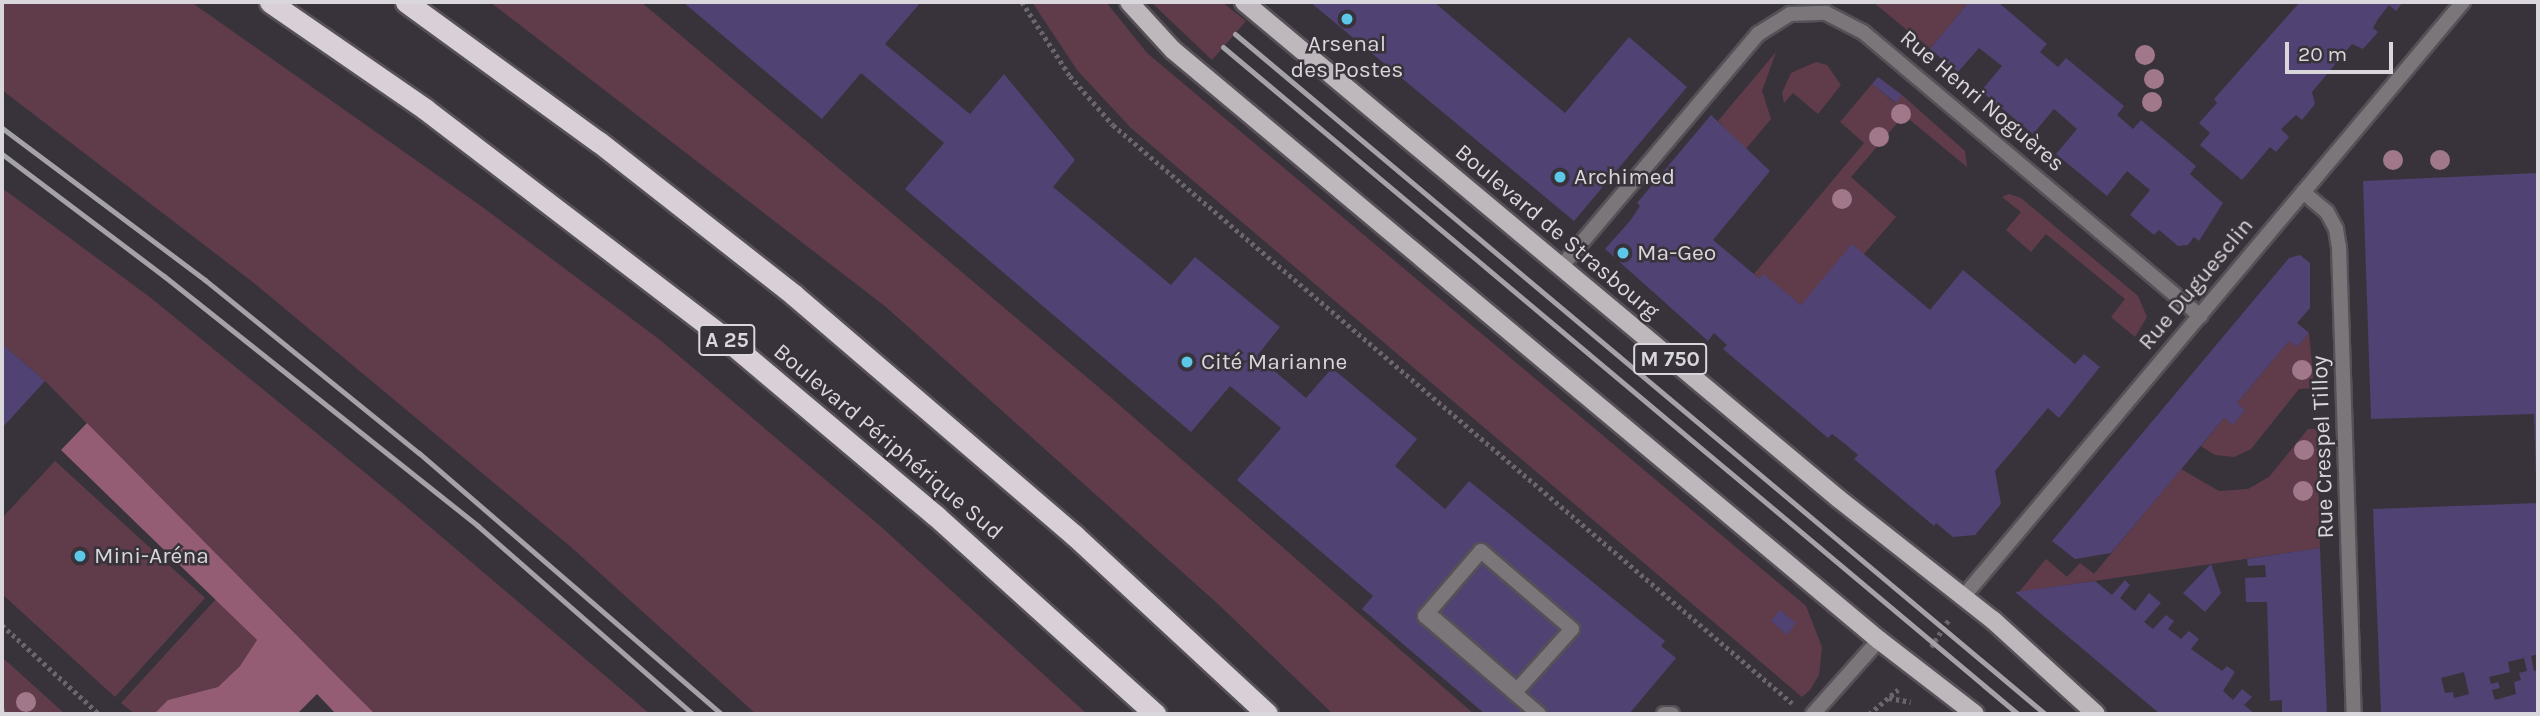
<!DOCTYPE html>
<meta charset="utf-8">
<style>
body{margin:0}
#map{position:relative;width:2540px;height:716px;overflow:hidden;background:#38333a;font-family:Karla,sans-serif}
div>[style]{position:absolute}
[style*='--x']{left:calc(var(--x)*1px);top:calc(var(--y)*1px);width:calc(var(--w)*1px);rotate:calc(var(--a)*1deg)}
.green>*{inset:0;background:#603c4b}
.forest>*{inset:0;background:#955d74}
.building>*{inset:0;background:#504272}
.path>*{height:4.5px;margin-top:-2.25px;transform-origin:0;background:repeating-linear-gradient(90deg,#6a666c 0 3.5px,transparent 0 7px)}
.roads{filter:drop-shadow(2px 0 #555157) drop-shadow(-2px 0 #555157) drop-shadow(0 2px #555157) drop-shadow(0 -2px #555157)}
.service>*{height:14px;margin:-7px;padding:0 7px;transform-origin:7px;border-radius:7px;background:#7a7679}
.minor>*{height:14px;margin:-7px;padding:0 7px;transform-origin:7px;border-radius:7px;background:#7a7679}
.primary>*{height:18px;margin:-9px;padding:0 9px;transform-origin:9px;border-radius:9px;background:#beb7bc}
.motorway>*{height:21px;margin:-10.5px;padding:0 10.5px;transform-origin:10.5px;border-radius:10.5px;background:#d9d0d7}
.rail>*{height:5px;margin:-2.5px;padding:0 2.5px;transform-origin:2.5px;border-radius:2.5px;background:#a5a2a7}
.trees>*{width:20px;height:20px;margin:-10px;border-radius:50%;background:#a0788a}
.dots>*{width:19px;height:19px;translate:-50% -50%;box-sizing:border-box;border:4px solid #38333a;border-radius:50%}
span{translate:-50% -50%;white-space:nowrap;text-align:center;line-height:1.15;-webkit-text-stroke:5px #38333a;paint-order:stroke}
.shield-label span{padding:2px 5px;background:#38333a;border:2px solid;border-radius:5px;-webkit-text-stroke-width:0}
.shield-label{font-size:21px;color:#d9d7db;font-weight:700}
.poi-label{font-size:23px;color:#d9d7db}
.left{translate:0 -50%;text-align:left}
.street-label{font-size:23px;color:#d9d7db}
.frame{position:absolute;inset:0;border:4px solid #d9d7db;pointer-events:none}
.scale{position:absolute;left:2285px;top:42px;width:108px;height:32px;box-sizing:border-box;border:4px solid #d9d7db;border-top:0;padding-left:9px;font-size:21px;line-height:24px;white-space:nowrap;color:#d9d7db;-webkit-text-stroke:5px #38333a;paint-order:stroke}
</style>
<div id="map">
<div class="green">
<div style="clip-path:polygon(2px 2px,191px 2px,481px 206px,660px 340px,879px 525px,1087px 714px,756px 714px,571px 547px,254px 283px,2px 90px)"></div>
<div style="clip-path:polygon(490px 2px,641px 2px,1109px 396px,1474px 714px,1333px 714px,1218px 604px,886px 307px)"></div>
<div style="clip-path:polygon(1032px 2px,1106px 2px,1147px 53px,1806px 606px,1822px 647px,1819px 675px,1810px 690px,1802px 697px,1131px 128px,1077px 70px)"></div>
<div style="clip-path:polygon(1151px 2px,1222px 2px,1246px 21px,1212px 60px)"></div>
<div style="clip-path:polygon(1873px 2px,1969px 2px,1930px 49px)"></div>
<div style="clip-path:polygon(1776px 52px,1762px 91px,1771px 119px,1745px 150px,1718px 121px)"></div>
<div style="clip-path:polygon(1816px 62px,1827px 65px,1841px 85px,1818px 114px,1793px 93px,1784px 103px,1782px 93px,1791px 73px)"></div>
<div style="clip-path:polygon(1872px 84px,1895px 103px,1902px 95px,1965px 151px,1967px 167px,1904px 115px,1851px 177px,1896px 217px,1864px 254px,1801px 305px,1763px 275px,1760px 279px,1754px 274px,1864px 143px,1840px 122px)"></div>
<div style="clip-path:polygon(2px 188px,151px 298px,396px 498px,650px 714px,375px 714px,45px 381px,2px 344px)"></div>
<div style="clip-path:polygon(2009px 194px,2021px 198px,2138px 296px,2147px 317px,2135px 337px,2111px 317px,2125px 299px,2046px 234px,2031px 252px,2006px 230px,2021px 212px,2002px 197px)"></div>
<div style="clip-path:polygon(2309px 333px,2314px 388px,2299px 389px,2251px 449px,2234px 457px,2215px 455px,2201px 446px,2224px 418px,2233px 424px,2237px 403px,2289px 341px,2297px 347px)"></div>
<div style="clip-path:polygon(2308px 429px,2317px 429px,2320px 548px,2019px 592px,2046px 559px,2067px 577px,2080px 563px,2094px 574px,2181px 469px,2219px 491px,2248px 489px,2269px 477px)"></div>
<div style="clip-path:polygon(55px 461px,205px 598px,115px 697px,2px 594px,2px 518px)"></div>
<div style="clip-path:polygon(216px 599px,257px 640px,240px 666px,218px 687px,168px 700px,154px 714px,135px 714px,121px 703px)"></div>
<div style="clip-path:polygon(2px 657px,65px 714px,2px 714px)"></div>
</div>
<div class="forest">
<div style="clip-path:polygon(87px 423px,335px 674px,375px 714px,336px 714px,317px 694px,297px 714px,154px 714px,168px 700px,218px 687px,240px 666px,257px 640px,61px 450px)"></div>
</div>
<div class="building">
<div style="clip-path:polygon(683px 2px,921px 2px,885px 44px,970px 114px,1004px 74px,1075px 160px,1053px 187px,1171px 285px,1195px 257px,1280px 327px,1257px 356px,1306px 398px,1332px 368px,1417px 439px,1395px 466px,1445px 509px,1469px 481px,1665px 641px,1661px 646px,1676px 658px,1629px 714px,1485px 714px,1362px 609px,1373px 596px,1237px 480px,1281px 428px,1230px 386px,1191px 432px,905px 189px,944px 143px,861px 73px,822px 119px)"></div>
<div style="clip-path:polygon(1310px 2px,1434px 2px,1565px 113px,1629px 37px,1687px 87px,1574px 221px)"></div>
<div style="clip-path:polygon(1969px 2px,1998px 2px,2047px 44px,2040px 52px,2058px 67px,2066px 58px,2124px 106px,2117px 115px,2133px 129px,2141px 120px,2196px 166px,2190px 174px,2223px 203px,2199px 241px,2194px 237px,2188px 245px,2178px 246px,2159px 230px,2154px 235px,2130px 215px,2150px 190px,2127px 171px,2107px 196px,2056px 154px,2077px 129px,2054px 109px,2033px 134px,1981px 91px,2002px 66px,1979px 48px,1958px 72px,1930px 49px)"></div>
<div style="clip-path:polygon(2300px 2px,2403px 2px,2396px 11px,2389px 5px,2378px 19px,2373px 28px,2378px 32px,2363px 49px,2352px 44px,2312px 92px,2315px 104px,2302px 120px,2296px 115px,2281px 129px,2289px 137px,2276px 152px,2270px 147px,2242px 180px,2200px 145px,2210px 133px,2199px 123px,2217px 103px,2214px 99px)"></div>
<div style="clip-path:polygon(1878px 77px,1902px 95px,1896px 103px,1872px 84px)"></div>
<div style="clip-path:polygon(1711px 115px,1770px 171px,1713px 240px,1760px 279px,1763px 274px,1801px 305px,1852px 244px,1930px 310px,1963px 270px,2075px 364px,2084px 354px,2100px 367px,2059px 418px,2048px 408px,1995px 471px,2001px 504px,1975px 535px,1953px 537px,1936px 523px,1934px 526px,1854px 459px,1858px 455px,1844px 443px,1832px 434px,1828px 438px,1723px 349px,1727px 345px,1714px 333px,1708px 341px,1605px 249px,1630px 221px,1640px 206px,1637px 203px)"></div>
<div style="clip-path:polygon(2538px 173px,2538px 477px,2536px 477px,2534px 414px,2371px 419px,2363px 181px)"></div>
<div style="clip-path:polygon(2300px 255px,2310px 263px,2310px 308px,2297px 323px,2309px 333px,2297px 347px,2289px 341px,2237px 403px,2245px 410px,2233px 425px,2224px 418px,2111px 553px,2075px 559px,2052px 541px,2289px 258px)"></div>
<div style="clip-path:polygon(2px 344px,45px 381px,2px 428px)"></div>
<div style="clip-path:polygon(evenodd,2538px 503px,2538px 654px,2531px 656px,2534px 671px,2538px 670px,2538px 714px,2381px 714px,2373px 509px,2538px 503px,2524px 658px,2527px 671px,2519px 673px,2521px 680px,2514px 682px,2516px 694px,2495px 700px,2492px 690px,2500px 688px,2498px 682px,2491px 684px,2489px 677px,2510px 672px,2508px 662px,2524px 658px,2538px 503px,2464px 672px,2469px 694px,2454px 698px,2453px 692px,2445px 693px,2441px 678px,2464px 672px)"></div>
<div style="clip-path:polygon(2320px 548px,2327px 714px,2282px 714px,2282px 700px,2270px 701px,2267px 602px,2246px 602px,2245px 578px,2266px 577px,2265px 565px,2248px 566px,2247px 559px)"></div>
<div style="clip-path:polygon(2211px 564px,2221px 593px,2205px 612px,2183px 593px)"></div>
<div style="clip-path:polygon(2125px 580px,2130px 585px,2120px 598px,2135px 611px,2149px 593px,2161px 603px,2144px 622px,2153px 629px,2166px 615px,2174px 621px,2168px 629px,2181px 639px,2189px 631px,2199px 639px,2191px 649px,2222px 671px,2227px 666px,2235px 672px,2223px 691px,2233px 700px,2242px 689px,2252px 697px,2244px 705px,2255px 714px,2160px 714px,2015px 592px,2095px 581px,2112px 595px)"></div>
<div style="clip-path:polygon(1780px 610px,1796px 623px,1787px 635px,1771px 621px)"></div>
</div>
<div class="path">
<div style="--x:1022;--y:2;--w:88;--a:57"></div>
<div style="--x:1070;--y:76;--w:65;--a:48.7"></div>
<div style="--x:1113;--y:125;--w:892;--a:40.41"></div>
<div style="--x:2;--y:625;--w:132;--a:42.5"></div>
<div style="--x:1931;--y:647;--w:33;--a:-57"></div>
<div style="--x:1889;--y:698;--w:22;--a:10"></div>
<div style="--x:2;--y:709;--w:6;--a:59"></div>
<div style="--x:1869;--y:714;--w:38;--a:-40"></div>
</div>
<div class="roads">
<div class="service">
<div style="--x:1435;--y:619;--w:108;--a:40.9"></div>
<div style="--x:1517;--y:690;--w:82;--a:-48"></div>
<div style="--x:1572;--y:629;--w:120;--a:-139.4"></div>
<div style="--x:1481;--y:551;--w:86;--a:130.7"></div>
<div style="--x:1425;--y:616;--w:150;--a:40.7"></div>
<div style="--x:1664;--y:714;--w:8;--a:0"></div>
<div style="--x:1813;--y:714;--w:99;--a:-48.3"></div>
</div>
<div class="minor">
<div style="--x:2303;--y:192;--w:31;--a:40"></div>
<div style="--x:2327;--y:212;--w:19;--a:62"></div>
<div style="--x:2336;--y:229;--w:18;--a:81"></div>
<div style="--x:2339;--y:247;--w:467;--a:88.2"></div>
<div style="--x:1561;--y:267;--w:305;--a:-49.8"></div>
<div style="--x:1758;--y:34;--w:38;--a:-32"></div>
<div style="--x:1790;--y:14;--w:36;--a:-2"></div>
<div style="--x:1826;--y:13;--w:42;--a:27.2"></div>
<div style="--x:1863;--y:32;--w:441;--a:40.1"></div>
<div style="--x:1964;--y:596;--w:776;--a:-49.97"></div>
</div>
<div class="primary">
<div style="--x:1129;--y:2;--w:65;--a:47.5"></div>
<div style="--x:1173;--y:50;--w:920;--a:39.89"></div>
<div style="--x:1879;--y:640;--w:121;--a:37.6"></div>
<div style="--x:1244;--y:2;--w:775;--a:39.87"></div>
<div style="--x:1839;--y:499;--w:196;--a:38.2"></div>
<div style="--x:1993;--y:620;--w:139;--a:42.4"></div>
</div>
<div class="motorway">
<div style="--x:270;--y:2;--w:188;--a:34.6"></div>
<div style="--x:425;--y:109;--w:372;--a:37.4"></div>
<div style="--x:721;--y:335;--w:280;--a:40.1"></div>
<div style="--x:935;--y:515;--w:297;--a:42.1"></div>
<div style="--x:406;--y:2;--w:238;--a:36"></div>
<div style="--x:599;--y:142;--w:248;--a:38.1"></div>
<div style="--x:794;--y:295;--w:369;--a:40.6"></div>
<div style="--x:1074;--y:535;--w:263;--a:42.8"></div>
</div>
</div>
<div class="rail">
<div style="--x:1235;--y:34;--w:1058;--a:40.01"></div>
<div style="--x:1223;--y:47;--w:1038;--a:40"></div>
<div style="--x:2;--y:128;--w:254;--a:36.8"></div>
<div style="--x:205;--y:280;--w:275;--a:39"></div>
<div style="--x:419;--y:453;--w:399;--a:40.8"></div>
<div style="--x:2;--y:154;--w:203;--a:37"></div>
<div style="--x:164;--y:276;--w:401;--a:38.5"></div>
<div style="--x:478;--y:526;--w:286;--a:41.2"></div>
</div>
<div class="trees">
<div style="left:2145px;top:55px"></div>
<div style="left:2154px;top:79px"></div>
<div style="left:2152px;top:102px"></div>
<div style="left:1901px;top:114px"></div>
<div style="left:1879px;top:137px"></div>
<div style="left:2393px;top:160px"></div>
<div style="left:2440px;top:160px"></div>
<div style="left:1842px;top:199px"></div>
<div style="left:2302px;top:370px"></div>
<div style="left:2304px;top:450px"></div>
<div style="left:2303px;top:491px"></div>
<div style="left:26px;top:702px"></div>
</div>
<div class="dots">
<div style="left:1347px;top:19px;background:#5cc7e7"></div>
<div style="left:1560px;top:177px;background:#5cc7e7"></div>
<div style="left:1623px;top:253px;background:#5cc7e7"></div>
<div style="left:1187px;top:362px;background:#5cc7e7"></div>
<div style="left:80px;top:556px;background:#5cc7e7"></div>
</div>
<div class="shield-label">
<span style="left:727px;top:340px">A 25</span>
<span style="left:1670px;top:359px">M 750</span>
</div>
<div class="poi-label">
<span style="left:1347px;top:57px">Arsenal<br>des Postes</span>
<span class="left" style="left:1574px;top:177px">Archimed</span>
<span class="left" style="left:1637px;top:253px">Ma-Geo</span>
<span class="left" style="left:1201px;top:362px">Cité Marianne</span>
<span class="left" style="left:94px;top:556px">Mini-Aréna</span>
</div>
<div class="street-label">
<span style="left:1982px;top:101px;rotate:40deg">Rue Henri Noguères</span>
<span style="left:1557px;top:232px;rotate:40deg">Boulevard de Strasbourg</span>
<span style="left:2196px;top:284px;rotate:-50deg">Rue Duguesclin</span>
<span style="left:888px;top:442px;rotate:40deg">Boulevard Périphérique Sud</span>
<span style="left:2323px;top:447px;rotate:-92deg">Rue Crespel Tilloy</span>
</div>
<div class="frame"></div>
<div class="scale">20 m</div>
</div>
